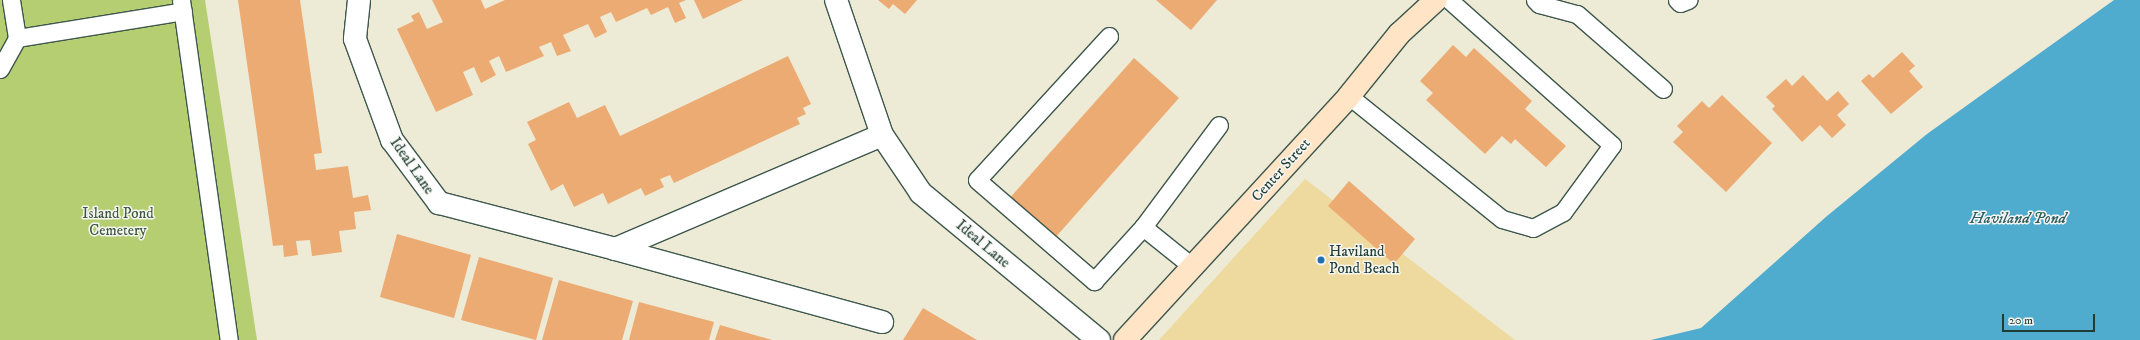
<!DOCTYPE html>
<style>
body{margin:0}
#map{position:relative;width:2140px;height:340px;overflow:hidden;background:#edead6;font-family:"IM FELL DW Pica",serif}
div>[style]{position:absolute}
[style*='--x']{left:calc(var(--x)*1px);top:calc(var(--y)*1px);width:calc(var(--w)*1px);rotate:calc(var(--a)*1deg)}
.green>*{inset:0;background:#b6ce72}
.sand>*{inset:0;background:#eeda9e}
.water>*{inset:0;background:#50acce}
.building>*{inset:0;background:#ecab72}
.roads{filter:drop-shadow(1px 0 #3e574c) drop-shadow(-1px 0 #3e574c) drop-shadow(0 1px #3e574c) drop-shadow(0 -1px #3e574c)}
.lane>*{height:17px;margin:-8.5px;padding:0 8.5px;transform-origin:8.5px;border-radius:8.5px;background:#fff}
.street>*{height:22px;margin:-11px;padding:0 11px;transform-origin:11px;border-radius:11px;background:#fff}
.secondary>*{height:22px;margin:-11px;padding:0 11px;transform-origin:11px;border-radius:11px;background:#ffe4c6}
.dots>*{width:11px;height:11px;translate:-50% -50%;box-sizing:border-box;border:2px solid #f6f6f2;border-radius:50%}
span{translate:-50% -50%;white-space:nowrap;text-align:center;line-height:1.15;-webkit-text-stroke:3px #f6f6f2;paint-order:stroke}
.street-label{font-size:15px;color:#1f3d34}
.park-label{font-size:15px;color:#3d5a40}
.poi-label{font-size:15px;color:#1f3d34}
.left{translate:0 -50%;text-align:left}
.water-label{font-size:16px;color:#2e5e62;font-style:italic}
.scale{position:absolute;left:2002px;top:314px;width:93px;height:18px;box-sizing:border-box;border:2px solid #1f3d34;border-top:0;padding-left:5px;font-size:12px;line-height:14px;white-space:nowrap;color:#1f3d34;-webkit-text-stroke:3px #f6f6f2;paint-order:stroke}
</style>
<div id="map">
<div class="green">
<div style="clip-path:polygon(0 0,205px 0,257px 340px,0 340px)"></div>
</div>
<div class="sand">
<div style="clip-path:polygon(1305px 179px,1515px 340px,1159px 340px)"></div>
</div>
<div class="water">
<div style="clip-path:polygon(2114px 0,2140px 0,2140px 340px,1651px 340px,1701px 328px,1827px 216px,1927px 134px)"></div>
</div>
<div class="building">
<div style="clip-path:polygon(238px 0,300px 0,322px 153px,314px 154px,316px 170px,348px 166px,353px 198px,368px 195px,371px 210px,354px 212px,356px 229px,339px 231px,342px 252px,312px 256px,310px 240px,296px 241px,298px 255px,284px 257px,283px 245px,273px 246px)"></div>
<div style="clip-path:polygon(432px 0,481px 0,485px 9px,505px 0,686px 0,679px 3px,686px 18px,675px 23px,668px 7px,651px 15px,647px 8px,616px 22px,611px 12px,600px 17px,607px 32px,595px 38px,588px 24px,563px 35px,571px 51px,557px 56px,551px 42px,539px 47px,544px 56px,506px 72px,499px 56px,489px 61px,496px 75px,481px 83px,474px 67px,463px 72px,473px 95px,436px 112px,397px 29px,414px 21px,411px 16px,419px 12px,427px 29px,443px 22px)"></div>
<div style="clip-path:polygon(694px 0,743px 0,703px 19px)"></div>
<div style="clip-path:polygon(878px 0,917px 0,905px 14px,893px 4px,889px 9px)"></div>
<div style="clip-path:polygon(1156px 0,1217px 0,1191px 30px)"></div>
<div style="clip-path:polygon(1453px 45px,1466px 57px,1474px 48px,1532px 101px,1525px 109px,1566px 146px,1546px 167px,1515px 139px,1511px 144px,1502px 136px,1485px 154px,1426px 100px,1433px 93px,1420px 81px)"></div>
<div style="clip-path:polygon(1902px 52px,1915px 66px,1909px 71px,1923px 87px,1891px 114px,1861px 81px,1869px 74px,1873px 78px)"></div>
<div style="clip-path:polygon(788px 56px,811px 104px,803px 108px,806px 114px,797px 118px,800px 124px,674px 183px,670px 175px,660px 179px,664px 187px,645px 196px,641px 188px,608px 204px,603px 193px,574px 207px,563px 184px,551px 191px,528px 144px,536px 140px,527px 122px,569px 102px,577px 118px,605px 105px,620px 136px)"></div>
<div style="clip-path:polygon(1134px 58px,1179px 98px,1054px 239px,1009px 199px)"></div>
<div style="clip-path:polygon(1803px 75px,1827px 101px,1838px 91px,1849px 104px,1837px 115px,1846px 125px,1832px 138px,1820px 125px,1802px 142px,1772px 109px,1775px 106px,1766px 97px,1786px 79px,1792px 86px)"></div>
<div style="clip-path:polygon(1722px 95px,1772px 143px,1726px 192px,1673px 142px,1683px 132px,1677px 126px,1702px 101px,1709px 108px)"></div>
<div style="clip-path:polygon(1349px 181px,1415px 239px,1394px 264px,1328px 206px)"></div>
<div style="clip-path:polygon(397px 234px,471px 255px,454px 318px,380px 297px)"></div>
<div style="clip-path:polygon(479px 257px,553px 278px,536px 340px,461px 320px)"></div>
<div style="clip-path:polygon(559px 280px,633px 301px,622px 340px,542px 340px)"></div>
<div style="clip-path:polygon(639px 302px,714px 322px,709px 340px,629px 340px)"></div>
<div style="clip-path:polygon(923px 308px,977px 340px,903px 340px)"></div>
<div style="clip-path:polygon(720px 325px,772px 340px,715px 340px)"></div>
</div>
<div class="roads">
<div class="lane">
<div style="--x:11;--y:0;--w:38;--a:81"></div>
<div style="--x:181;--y:0;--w:343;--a:82"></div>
<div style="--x:1535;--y:0;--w:6;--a:45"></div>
<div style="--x:1539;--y:4;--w:39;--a:15"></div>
<div style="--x:1577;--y:14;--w:114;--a:41.1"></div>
<div style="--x:1677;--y:0;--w:4;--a:45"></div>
<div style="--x:1680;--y:3;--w:9;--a:-21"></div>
<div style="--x:1109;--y:36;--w:195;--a:132.5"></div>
<div style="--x:977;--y:180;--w:155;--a:40.8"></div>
<div style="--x:1094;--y:281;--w:73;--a:-47.8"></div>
<div style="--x:1143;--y:227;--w:64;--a:38.7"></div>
<div style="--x:0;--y:69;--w:35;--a:-61"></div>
<div style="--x:17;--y:38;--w:168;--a:-9.2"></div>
<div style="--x:1349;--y:96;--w:196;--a:38.8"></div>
<div style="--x:1502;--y:219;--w:32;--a:16"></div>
<div style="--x:1533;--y:228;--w:34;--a:-28"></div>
<div style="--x:1563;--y:212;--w:83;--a:-53.8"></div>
<div style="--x:1612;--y:145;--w:218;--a:-138.3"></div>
<div style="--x:1143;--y:227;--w:127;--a:-53.3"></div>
</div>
<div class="street">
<div style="--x:359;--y:0;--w:39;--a:96"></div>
<div style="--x:355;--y:39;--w:108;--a:69.9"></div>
<div style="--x:392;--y:140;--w:79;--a:53.3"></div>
<div style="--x:439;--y:203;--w:182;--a:14.6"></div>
<div style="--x:615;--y:249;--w:290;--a:-23.1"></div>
<div style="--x:882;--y:135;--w:143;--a:-108.8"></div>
<div style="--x:882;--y:135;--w:70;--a:56.1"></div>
<div style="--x:921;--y:193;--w:231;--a:39.6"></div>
<div style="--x:615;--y:249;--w:277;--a:15.3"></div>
</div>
<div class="secondary">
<div style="--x:1125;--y:340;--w:331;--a:-47.4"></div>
<div style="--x:1349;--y:96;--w:80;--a:-51.1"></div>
<div style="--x:1399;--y:34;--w:50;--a:-42.6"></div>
</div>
</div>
<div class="dots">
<div style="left:1321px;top:260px;background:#1f6fb2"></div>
</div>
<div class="street-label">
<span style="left:412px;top:166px;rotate:55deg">Ideal Lane</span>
<span style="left:1281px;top:170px;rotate:-48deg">Center Street</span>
<span style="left:983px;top:244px;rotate:40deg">Ideal Lane</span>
</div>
<div class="park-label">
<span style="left:118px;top:222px">Island Pond<br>Cemetery</span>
</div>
<div class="poi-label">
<span class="left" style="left:1329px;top:260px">Haviland<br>Pond Beach</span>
</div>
<div class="water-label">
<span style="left:2018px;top:218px">Haviland Pond</span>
</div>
<div class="scale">20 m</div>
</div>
